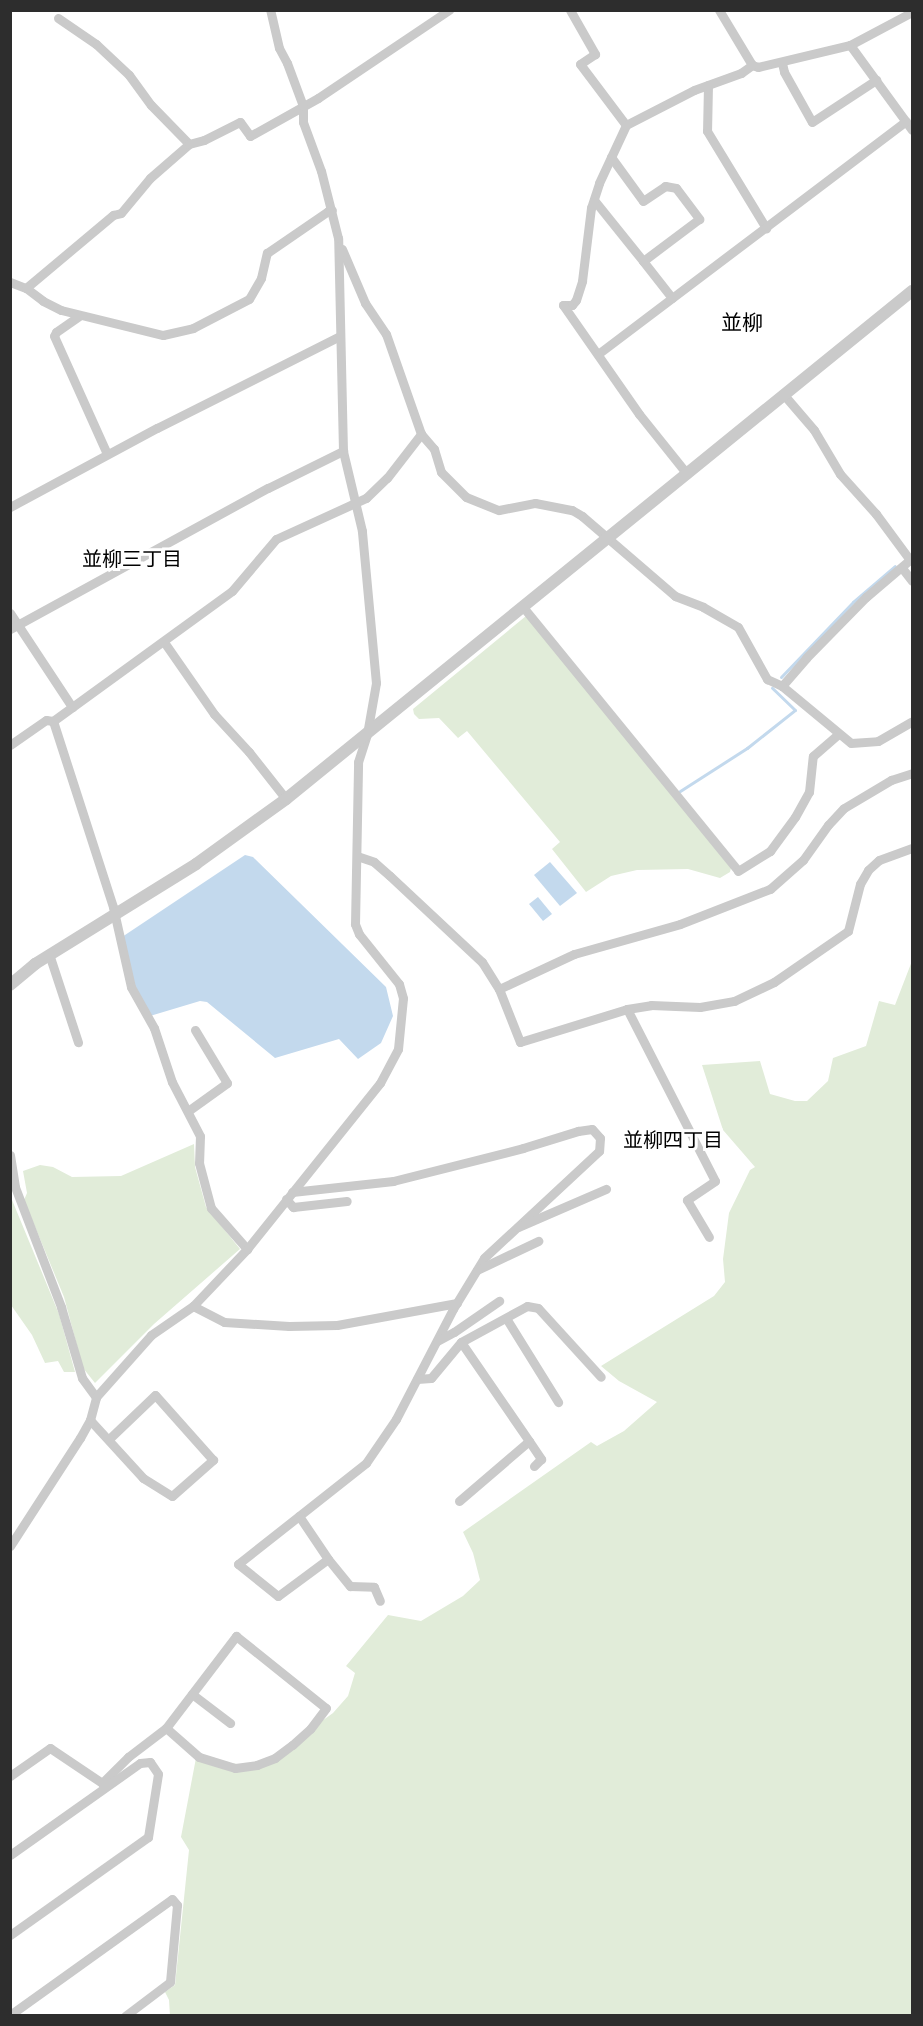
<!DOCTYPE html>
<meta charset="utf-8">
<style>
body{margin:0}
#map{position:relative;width:923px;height:2026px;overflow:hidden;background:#fff;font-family:Karla,"Noto Sans JP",sans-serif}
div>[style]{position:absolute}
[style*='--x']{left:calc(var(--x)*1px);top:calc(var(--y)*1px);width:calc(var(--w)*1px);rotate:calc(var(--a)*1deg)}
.green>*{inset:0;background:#e1ecd9}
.water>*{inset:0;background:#c3d9ed}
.stream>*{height:3px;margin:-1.5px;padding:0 1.5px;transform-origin:1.5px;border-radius:1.5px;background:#c3d9ed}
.minor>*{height:9px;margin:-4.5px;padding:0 4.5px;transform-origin:4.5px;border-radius:4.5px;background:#cacaca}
.tertiary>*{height:12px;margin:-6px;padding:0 6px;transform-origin:6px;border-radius:6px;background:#cacaca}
span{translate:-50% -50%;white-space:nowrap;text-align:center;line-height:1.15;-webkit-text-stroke:6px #fff;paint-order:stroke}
.neighbourhood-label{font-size:20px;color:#000}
.quarter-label{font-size:21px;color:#000}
.frame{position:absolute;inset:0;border:12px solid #2d2d2d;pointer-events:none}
</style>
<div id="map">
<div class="green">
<div style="clip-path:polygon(526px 616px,731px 868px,730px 872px,720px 878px,688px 869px,637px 870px,611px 876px,586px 892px,552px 849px,560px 842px,467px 731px,458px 738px,439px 718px,419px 719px,414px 714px,413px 709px)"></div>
<div style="clip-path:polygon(912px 961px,912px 2015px,170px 2016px,169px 2000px,165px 1992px,175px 1985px,189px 1850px,181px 1837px,196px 1758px,258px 1767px,333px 1713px,348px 1696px,355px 1673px,346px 1666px,388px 1615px,421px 1621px,463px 1596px,480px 1580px,473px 1553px,463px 1532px,591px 1442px,597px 1446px,624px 1431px,657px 1402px,619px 1381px,601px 1366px,714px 1296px,725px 1282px,723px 1259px,729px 1213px,750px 1170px,755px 1167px,723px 1130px,702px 1065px,760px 1061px,770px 1094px,795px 1101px,807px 1101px,828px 1081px,833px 1058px,866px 1046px,879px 1001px,895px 1005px)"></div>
<div style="clip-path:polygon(194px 1144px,195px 1167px,206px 1207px,240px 1249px,154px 1324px,95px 1383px,83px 1368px,64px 1297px,24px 1200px,27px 1193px,23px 1171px,40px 1165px,53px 1167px,72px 1177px,121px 1176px)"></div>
<div style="clip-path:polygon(10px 1195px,59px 1314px,75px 1372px,64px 1372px,58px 1361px,45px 1363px,32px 1335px,11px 1305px)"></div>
</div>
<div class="water">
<div style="clip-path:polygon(245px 855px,253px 857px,386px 987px,393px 1016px,381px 1043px,358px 1059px,339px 1039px,275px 1058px,207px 1002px,200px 1001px,150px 1016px,134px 986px,122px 937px)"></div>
<div style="clip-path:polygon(550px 862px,577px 893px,560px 906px,534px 875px)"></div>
<div style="clip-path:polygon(538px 897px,552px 914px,543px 921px,529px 904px)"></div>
</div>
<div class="stream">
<div style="--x:781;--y:677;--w:104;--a:-46.2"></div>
<div style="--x:853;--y:602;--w:55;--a:-40.6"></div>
<div style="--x:680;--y:791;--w:80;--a:-32.7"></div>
<div style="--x:747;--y:748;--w:61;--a:-38.4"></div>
<div style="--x:795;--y:710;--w:32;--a:-136"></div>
</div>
<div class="minor">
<div style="--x:570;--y:10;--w:51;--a:60.4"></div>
<div style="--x:595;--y:54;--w:18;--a:146"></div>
<div style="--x:580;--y:64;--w:76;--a:53"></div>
<div style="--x:719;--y:10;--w:64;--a:59"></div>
<div style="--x:752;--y:65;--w:6;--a:18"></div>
<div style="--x:758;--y:67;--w:95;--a:-13.4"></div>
<div style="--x:850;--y:45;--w:70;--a:-28"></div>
<div style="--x:58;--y:18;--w:46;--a:34.4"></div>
<div style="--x:96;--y:44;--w:45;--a:43.2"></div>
<div style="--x:129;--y:75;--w:37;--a:54"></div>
<div style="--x:151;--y:105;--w:54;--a:45.7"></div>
<div style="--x:850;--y:45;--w:105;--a:53.9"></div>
<div style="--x:782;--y:63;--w:9;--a:77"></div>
<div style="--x:784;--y:72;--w:57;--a:60.8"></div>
<div style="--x:812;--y:122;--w:77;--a:-33.3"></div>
<div style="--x:708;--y:85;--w:46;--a:91.2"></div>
<div style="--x:707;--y:131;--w:114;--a:58.7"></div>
<div style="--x:611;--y:157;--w:54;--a:54"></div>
<div style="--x:643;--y:201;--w:27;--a:-34"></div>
<div style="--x:665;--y:186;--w:11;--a:10"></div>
<div style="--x:676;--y:188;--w:39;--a:53"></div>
<div style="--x:699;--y:219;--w:70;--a:143.1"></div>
<div style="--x:643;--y:261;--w:47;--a:51.9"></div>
<div style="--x:594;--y:200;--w:78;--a:51.2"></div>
<div style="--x:342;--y:249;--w:59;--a:66.9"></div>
<div style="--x:365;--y:303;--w:37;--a:56"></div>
<div style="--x:386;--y:334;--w:106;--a:70.7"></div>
<div style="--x:10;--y:282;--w:17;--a:21"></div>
<div style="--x:26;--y:288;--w:21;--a:37"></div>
<div style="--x:43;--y:301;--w:20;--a:27"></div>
<div style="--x:61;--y:310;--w:105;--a:13.8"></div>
<div style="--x:163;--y:335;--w:31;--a:-13"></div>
<div style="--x:193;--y:328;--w:63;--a:-27.4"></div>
<div style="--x:249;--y:299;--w:24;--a:-60"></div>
<div style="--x:261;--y:278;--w:26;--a:-77"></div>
<div style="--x:267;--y:253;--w:74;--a:-34.5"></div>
<div style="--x:328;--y:211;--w:4;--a:-14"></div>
<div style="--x:26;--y:288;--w:114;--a:-40"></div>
<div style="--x:113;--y:215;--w:8;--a:-14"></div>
<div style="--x:121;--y:213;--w:45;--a:-50.4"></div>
<div style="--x:150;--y:178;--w:52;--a:-41.1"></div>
<div style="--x:189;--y:144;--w:16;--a:-15"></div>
<div style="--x:204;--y:140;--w:40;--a:-26.6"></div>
<div style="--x:240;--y:122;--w:17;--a:54"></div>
<div style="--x:250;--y:136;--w:78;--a:-29.2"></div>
<div style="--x:318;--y:98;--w:158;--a:-33.9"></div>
<div style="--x:563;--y:305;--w:9;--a:0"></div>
<div style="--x:572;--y:305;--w:6;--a:-51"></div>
<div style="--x:576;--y:300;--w:20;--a:-72"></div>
<div style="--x:582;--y:281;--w:74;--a:-83"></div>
<div style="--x:591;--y:208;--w:26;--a:-72"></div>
<div style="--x:599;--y:183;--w:64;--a:-65"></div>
<div style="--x:626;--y:125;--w:76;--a:-27.2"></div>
<div style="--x:694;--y:90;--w:50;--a:-19.9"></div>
<div style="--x:741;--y:73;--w:14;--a:-36"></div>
<div style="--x:563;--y:305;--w:133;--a:55.1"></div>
<div style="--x:639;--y:414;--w:77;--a:51.3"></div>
<div style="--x:79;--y:316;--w:28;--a:145"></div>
<div style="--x:56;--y:332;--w:4;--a:117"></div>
<div style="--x:54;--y:336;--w:129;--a:65.8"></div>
<div style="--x:598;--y:354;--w:386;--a:-37.1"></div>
<div style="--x:784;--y:395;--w:46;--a:49.4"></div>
<div style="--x:814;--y:430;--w:51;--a:59.4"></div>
<div style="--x:840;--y:474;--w:54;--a:48"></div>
<div style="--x:876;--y:514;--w:57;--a:53.5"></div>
<div style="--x:10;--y:507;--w:167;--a:-28.3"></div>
<div style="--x:157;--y:428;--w:203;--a:-26.7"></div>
<div style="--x:902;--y:568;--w:16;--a:52"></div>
<div style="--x:523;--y:607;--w:340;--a:50.8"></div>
<div style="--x:738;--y:871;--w:38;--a:-32"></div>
<div style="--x:770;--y:851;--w:42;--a:-53.7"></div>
<div style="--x:795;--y:817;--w:29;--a:-61"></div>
<div style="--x:809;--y:792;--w:36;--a:-84"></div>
<div style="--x:813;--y:756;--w:33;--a:-41"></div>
<div style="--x:10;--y:613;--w:113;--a:56.6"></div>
<div style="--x:10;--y:629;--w:294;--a:-28.7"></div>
<div style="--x:268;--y:488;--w:84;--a:-26.3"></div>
<div style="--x:164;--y:642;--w:88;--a:55.2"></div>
<div style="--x:214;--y:714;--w:52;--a:47.4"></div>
<div style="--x:249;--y:752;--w:60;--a:51.8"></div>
<div style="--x:782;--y:686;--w:37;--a:-49"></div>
<div style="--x:806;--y:658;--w:86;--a:-45.5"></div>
<div style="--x:866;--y:597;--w:60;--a:-40.3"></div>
<div style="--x:53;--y:721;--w:195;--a:72.1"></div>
<div style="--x:113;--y:907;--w:82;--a:77.3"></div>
<div style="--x:131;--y:987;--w:47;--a:60.7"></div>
<div style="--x:154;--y:1028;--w:57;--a:71.6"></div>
<div style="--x:172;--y:1082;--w:61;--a:62.6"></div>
<div style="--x:200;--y:1136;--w:27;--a:92"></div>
<div style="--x:199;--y:1163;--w:47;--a:75.1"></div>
<div style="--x:211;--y:1208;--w:55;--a:48.7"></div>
<div style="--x:10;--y:745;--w:44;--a:-34.8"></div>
<div style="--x:46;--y:720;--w:7;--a:8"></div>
<div style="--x:53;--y:721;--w:221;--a:-36"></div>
<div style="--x:232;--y:591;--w:68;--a:-49.8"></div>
<div style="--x:276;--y:539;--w:99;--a:-24.5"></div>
<div style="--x:366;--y:498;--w:29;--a:-44"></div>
<div style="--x:387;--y:478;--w:56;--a:-52.3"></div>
<div style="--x:421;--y:434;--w:20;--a:49"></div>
<div style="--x:434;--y:449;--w:24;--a:73"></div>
<div style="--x:441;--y:472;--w:35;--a:45"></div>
<div style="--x:466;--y:497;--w:35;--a:22"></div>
<div style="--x:499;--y:510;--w:37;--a:-11"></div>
<div style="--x:535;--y:503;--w:38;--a:11"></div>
<div style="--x:572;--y:510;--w:12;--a:31"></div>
<div style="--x:582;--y:516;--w:123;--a:40.7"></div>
<div style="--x:675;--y:596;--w:30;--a:21"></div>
<div style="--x:703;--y:607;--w:40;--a:29.7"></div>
<div style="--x:738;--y:627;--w:60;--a:60.9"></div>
<div style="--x:767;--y:679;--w:17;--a:25"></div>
<div style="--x:782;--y:686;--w:89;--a:39.6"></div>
<div style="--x:851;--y:743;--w:27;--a:-4"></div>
<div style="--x:878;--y:741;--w:39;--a:-30"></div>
<div style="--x:357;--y:856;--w:18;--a:19"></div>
<div style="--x:374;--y:862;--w:21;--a:41"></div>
<div style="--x:390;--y:876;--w:126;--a:43.1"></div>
<div style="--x:482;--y:962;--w:32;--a:58"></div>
<div style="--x:499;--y:989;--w:57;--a:68.4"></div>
<div style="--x:520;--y:1042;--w:112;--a:-17.1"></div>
<div style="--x:627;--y:1009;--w:24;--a:-9"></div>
<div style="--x:651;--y:1005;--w:49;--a:2.3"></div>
<div style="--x:700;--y:1007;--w:35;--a:-10"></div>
<div style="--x:734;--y:1001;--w:44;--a:-25.4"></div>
<div style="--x:774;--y:982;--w:90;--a:-34.6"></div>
<div style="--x:848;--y:931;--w:49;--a:-75.7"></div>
<div style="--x:860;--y:884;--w:16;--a:-60"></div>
<div style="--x:868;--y:870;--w:15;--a:-42"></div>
<div style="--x:879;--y:860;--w:35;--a:-20"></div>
<div style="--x:49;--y:954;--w:93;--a:71.8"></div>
<div style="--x:499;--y:989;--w:83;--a:-25"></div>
<div style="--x:574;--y:954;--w:110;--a:-15.8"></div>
<div style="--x:680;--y:924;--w:97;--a:-21.3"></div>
<div style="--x:770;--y:889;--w:44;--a:-41.3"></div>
<div style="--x:803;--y:860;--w:43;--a:-54.5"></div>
<div style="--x:828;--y:825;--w:23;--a:-47"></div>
<div style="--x:844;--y:808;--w:55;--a:-30.8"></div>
<div style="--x:891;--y:780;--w:22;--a:-18"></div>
<div style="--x:627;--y:1009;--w:193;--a:62.9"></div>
<div style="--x:715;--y:1181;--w:34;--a:146"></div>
<div style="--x:687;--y:1200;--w:43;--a:59.3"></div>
<div style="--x:188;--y:1111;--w:48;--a:-35.7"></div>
<div style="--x:227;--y:1083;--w:62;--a:-121.1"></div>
<div style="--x:10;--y:1155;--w:32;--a:81"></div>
<div style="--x:15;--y:1187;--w:129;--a:69"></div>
<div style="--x:61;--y:1307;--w:74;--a:73.5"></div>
<div style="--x:82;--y:1378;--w:24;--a:54"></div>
<div style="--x:292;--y:1192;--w:102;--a:-6.2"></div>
<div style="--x:393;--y:1181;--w:134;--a:-14.2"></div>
<div style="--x:523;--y:1148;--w:58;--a:-17.2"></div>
<div style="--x:578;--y:1131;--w:14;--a:-8"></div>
<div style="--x:592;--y:1129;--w:12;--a:48"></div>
<div style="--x:600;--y:1138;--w:13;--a:94"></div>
<div style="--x:599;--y:1151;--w:157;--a:137.1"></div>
<div style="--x:484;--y:1258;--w:60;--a:121.3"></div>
<div style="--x:453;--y:1309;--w:124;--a:117.4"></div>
<div style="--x:396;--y:1419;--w:53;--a:124.3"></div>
<div style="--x:366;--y:1463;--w:163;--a:141.7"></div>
<div style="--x:238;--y:1564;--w:51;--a:38.7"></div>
<div style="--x:278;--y:1596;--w:62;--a:-36.5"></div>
<div style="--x:286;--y:1199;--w:11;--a:49"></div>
<div style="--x:293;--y:1207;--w:54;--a:-6.3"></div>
<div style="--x:518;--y:1227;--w:96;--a:-23.4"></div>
<div style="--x:477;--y:1270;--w:68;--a:-25.4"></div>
<div style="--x:193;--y:1306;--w:35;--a:27"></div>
<div style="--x:224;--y:1322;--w:65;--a:3.5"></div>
<div style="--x:289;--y:1326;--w:48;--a:-1.2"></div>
<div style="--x:337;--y:1325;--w:122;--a:-10.4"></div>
<div style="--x:506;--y:1318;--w:99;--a:58.2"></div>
<div style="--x:437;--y:1341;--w:19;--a:-28"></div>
<div style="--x:454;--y:1332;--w:55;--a:-34.6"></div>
<div style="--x:417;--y:1379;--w:14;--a:-4"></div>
<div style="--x:431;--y:1378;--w:47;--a:-50.2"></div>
<div style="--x:461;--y:1342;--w:75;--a:-28.6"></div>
<div style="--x:527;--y:1306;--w:11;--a:10"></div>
<div style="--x:538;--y:1308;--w:93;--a:47.6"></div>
<div style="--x:90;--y:1420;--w:79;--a:47.6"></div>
<div style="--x:143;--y:1478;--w:34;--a:32"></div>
<div style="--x:172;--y:1496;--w:55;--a:-41.3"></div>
<div style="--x:213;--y:1460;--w:87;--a:-131.7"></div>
<div style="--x:155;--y:1395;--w:64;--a:136.3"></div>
<div style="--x:529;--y:1441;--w:22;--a:56"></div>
<div style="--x:541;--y:1459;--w:10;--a:135"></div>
<div style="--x:459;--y:1501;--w:92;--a:-40.6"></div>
<div style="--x:529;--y:1441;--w:120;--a:-124.5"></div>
<div style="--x:299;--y:1516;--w:52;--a:56"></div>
<div style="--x:328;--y:1559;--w:35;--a:51"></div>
<div style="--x:350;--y:1586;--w:24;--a:2"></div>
<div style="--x:374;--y:1587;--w:15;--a:67"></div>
<div style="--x:10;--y:1546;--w:129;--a:-57.1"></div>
<div style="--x:80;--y:1438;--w:21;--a:-61"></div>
<div style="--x:90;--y:1420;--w:24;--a:-75"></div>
<div style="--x:96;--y:1397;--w:83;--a:-48.4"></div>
<div style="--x:151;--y:1335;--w:51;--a:-34.6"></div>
<div style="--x:193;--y:1306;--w:79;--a:-46.5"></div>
<div style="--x:247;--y:1249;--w:213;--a:-51.3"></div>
<div style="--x:380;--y:1083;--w:38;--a:-62"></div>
<div style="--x:398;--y:1049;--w:51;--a:-84.4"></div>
<div style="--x:403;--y:998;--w:15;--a:-106"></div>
<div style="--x:399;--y:984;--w:64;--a:-128.7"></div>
<div style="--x:359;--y:934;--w:11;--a:-112"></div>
<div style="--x:355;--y:924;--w:162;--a:-88.9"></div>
<div style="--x:358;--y:762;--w:29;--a:-72"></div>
<div style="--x:367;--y:734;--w:52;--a:-80"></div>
<div style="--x:376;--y:683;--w:153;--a:-95.3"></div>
<div style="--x:362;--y:531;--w:82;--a:-103.4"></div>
<div style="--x:343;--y:451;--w:213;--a:-91.3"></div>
<div style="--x:338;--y:238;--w:69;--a:-104.2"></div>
<div style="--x:321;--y:171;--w:52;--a:-110.2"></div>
<div style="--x:303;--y:122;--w:16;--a:-90"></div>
<div style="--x:303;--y:106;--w:46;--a:-110.4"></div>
<div style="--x:287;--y:63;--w:17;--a:-118"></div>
<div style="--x:279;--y:48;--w:39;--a:-103"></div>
<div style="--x:192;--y:1694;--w:48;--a:37.3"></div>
<div style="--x:10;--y:1776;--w:49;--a:-35"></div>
<div style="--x:50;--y:1748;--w:66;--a:33.9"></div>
<div style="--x:102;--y:1783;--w:37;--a:-45"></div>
<div style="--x:128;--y:1757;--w:48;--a:-37.3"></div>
<div style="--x:166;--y:1728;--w:116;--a:-52.7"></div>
<div style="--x:236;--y:1636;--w:115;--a:38.7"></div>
<div style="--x:326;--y:1708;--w:26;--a:127"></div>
<div style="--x:310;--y:1729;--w:24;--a:138"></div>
<div style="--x:292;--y:1745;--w:21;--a:143"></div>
<div style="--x:275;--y:1758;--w:19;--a:159"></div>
<div style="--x:257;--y:1765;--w:22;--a:172"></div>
<div style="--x:235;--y:1768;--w:38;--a:-163"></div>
<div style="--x:199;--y:1757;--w:44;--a:-138.7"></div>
<div style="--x:10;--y:1855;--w:159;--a:-35.3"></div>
<div style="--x:140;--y:1763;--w:10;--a:-6"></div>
<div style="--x:150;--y:1762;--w:14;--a:56"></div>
<div style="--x:158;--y:1774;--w:64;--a:99"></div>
<div style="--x:148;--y:1837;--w:169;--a:144.6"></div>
<div style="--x:10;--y:2015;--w:199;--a:-35.6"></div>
<div style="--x:172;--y:1899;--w:8;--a:50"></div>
<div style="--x:177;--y:1905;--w:77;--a:95.2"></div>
<div style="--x:170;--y:1982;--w:56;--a:142.9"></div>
</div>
<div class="tertiary">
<div style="--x:10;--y:985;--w:33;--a:-40"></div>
<div style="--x:35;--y:964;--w:190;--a:-31.8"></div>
<div style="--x:196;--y:864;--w:111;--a:-35.8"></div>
<div style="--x:286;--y:799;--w:806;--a:-39.06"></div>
</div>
<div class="neighbourhood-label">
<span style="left:132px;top:559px">並柳三丁目</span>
<span style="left:673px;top:1140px">並柳四丁目</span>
</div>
<div class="quarter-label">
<span style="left:742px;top:323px">並柳</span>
</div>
<div class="frame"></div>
</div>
